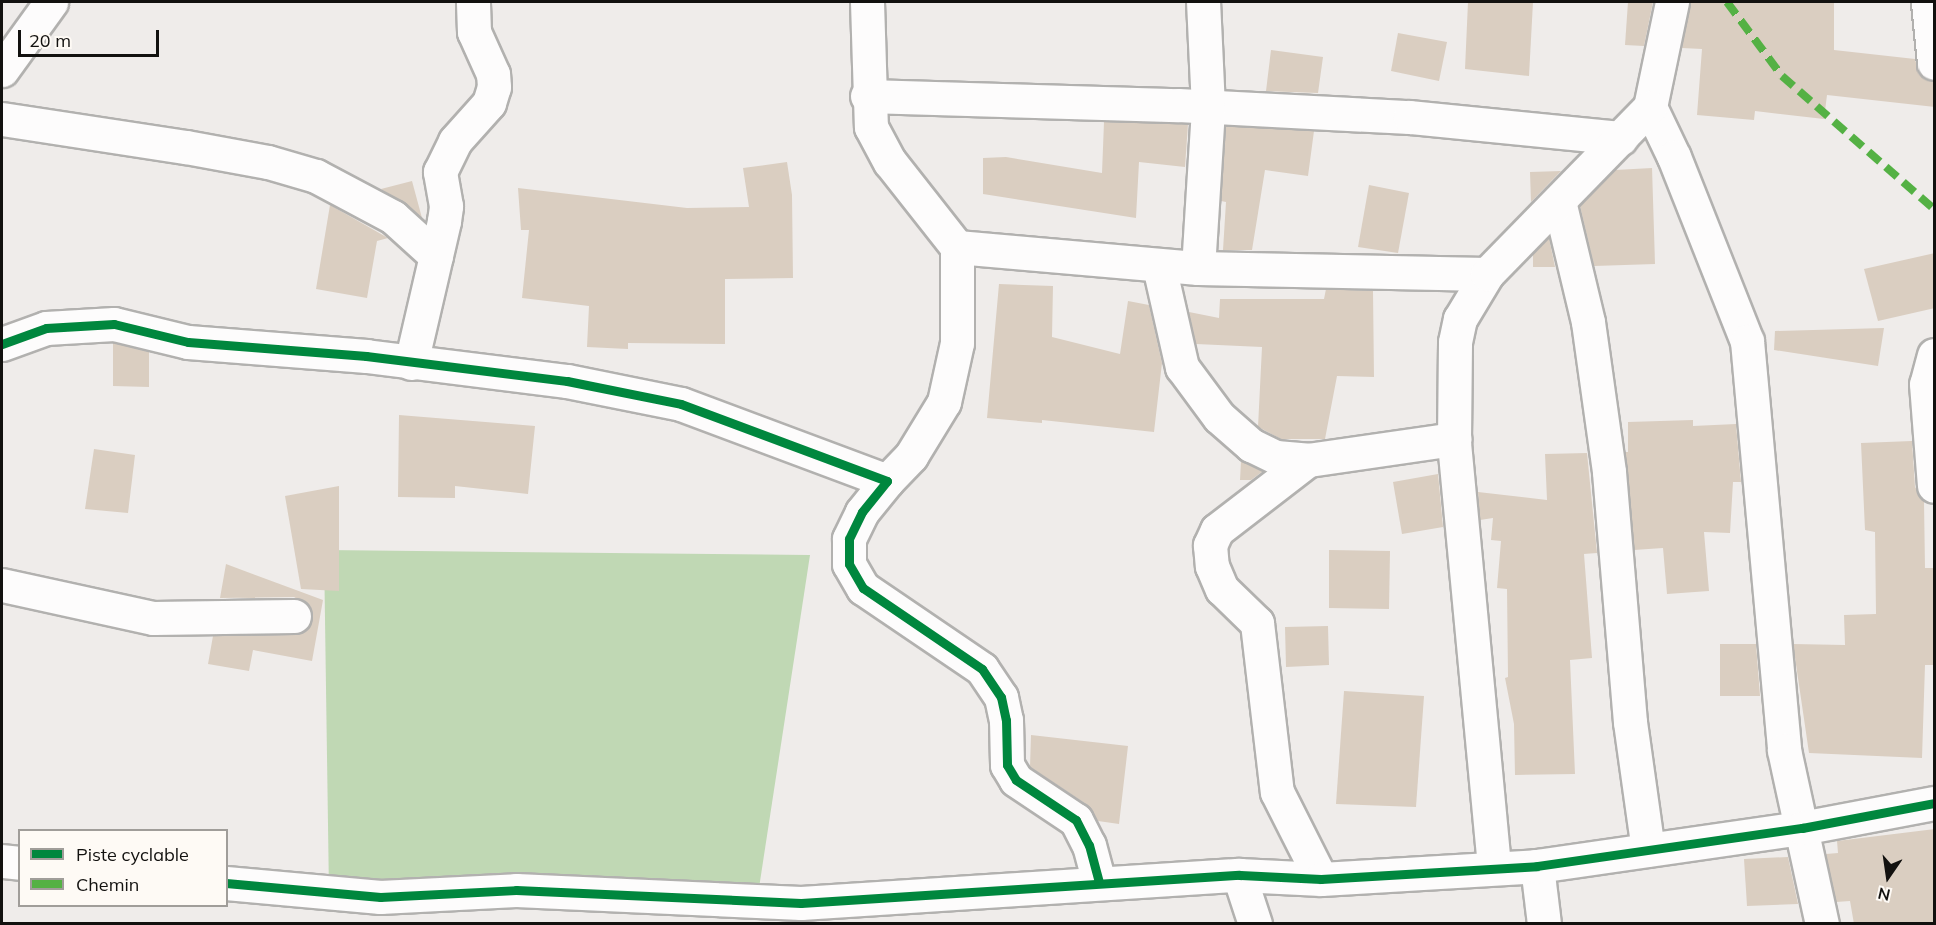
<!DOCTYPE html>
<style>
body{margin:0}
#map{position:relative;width:1936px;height:925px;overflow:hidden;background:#efecea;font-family:Mulish,sans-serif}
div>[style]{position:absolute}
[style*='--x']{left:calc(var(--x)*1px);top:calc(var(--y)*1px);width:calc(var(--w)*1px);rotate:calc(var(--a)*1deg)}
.forest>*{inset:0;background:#c0d8b4}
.building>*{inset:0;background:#dacec1}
.roads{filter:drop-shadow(2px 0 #b2b1af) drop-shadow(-2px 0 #b2b1af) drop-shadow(0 2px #b2b1af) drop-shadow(0 -2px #b2b1af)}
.minor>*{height:33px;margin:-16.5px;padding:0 16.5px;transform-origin:16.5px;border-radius:16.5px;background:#fdfcfc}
.quiet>*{height:8px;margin-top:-4px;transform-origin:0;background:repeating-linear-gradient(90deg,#54b144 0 15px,transparent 0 23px)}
.cycleway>*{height:9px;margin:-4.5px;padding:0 4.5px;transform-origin:4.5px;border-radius:4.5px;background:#00873e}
span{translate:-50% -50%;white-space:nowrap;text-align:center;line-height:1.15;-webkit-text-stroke:4.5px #fefaf5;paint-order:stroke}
.frame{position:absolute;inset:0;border:3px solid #12110f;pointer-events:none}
.legend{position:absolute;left:18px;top:829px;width:210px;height:78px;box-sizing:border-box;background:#fefaf5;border:2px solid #a09d99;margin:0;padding:8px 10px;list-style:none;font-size:18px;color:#12110f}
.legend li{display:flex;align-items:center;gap:12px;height:30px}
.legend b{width:30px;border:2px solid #a09d99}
.north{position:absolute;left:1858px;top:847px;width:60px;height:60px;-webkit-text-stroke:4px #fefaf5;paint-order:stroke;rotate:193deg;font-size:16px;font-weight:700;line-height:24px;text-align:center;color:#12110f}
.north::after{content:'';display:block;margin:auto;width:21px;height:27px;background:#12110f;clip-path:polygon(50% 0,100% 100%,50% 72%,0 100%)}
.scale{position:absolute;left:18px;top:30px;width:141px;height:27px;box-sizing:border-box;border:3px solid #12110f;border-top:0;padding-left:8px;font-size:18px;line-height:21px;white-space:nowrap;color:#12110f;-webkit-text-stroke:4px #fefaf5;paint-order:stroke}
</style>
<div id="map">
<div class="forest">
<div style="clip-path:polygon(324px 550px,810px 555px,757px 901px,329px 893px)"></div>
</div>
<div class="building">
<div style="clip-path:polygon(1468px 2px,1533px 2px,1529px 76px,1465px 69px)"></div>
<div style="clip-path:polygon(1628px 2px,1653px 2px,1644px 46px,1625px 45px)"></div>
<div style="clip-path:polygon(1690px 2px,1834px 2px,1834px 50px,1915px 59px,1919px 74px,1935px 82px,1935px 107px,1827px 95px,1824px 119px,1755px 111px,1754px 120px,1697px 115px,1702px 49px,1682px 48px)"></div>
<div style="clip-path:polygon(1398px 33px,1447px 42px,1439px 81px,1391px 71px)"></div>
<div style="clip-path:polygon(1271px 50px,1323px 57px,1318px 93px,1266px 91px)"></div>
<div style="clip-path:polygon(1104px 122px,1188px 124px,1185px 167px,1139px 162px,1136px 218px,983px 194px,983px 158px,1006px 157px,1102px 173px)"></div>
<div style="clip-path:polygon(1226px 126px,1314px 131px,1308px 176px,1265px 170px,1252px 250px,1223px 250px,1226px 202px,1221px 201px)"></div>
<div style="clip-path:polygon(787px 162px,792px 195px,793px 278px,725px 279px,725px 344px,628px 343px,628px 349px,587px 347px,589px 306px,522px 298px,529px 230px,521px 230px,518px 188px,687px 208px,749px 207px,743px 168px)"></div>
<div style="clip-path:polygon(1652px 168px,1655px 264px,1594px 266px,1580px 206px,1615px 170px)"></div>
<div style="clip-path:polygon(1561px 171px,1531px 202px,1530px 172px)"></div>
<div style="clip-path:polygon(412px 181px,422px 218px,381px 189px)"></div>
<div style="clip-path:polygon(1369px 185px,1409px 193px,1398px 253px,1358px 247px)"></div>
<div style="clip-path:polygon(330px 205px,388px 238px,377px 241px,367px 298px,316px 289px)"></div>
<div style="clip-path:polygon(1549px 238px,1555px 267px,1533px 267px,1533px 254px)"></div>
<div style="clip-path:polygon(1935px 253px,1935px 308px,1878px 321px,1864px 269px)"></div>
<div style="clip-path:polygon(999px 284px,1053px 286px,1052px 337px,1120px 354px,1128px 301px,1149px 305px,1162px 363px,1154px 432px,1042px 420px,1042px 423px,987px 418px)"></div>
<div style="clip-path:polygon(1326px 289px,1373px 291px,1374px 377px,1337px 376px,1325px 439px,1281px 439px,1258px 427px,1262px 347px,1196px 344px,1189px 312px,1219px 318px,1220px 299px,1324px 299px)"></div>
<div style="clip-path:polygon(1884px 328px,1878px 366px,1774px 350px,1775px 331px)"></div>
<div style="clip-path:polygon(113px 343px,149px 352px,149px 387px,113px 386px)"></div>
<div style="clip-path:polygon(399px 415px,535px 426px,528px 494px,455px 486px,455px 498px,398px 497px)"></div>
<div style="clip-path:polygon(1693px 420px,1693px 426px,1736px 424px,1741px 482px,1733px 482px,1730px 533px,1704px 532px,1709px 591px,1667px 594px,1663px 548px,1634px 550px,1625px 452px,1628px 452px,1628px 422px)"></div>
<div style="clip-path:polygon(1912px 441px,1915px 487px,1924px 501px,1925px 568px,1935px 568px,1935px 665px,1925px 665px,1922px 758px,1809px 753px,1793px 644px,1845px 645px,1844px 615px,1876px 614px,1875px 532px,1865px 530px,1861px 443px)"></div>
<div style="clip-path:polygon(94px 449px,135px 455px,128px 513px,85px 509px)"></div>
<div style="clip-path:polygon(1587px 453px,1597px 553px,1584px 554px,1592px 658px,1570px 660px,1575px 774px,1515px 775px,1514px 724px,1505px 678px,1508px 677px,1507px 589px,1497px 588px,1501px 541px,1491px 540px,1493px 518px,1480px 520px,1478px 492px,1547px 500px,1545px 454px)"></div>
<div style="clip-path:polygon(1241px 461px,1243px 462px,1263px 471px,1251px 480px,1240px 480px)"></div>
<div style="clip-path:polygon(1438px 474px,1443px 527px,1402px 534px,1393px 482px)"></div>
<div style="clip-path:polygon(339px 486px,339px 591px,301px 589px,285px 496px)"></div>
<div style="clip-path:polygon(1329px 550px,1390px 551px,1389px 609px,1329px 608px)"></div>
<div style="clip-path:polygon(226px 564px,323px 600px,312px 661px,253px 650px,249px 671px,208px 664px,213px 636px,295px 635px,310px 626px,313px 616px,310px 606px,294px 597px,220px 598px)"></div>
<div style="clip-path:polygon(1328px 626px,1329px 665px,1286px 667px,1285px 627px)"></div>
<div style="clip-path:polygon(1720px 644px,1756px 644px,1760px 696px,1720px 696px)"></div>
<div style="clip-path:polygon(1344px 691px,1424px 696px,1416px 807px,1336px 804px)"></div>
<div style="clip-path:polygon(1031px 735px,1128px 746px,1119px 824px,1098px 821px,1086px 804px,1030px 767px)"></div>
<div style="clip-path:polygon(1935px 829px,1935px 924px,1854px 924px,1850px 901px,1836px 902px,1826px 854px,1838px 853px,1837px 841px)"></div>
<div style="clip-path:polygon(1788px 857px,1798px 904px,1747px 906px,1744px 859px)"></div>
</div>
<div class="roads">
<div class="minor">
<div style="--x:867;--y:2;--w:125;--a:88.2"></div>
<div style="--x:871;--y:127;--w:40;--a:62"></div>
<div style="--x:890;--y:162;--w:108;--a:51.8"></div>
<div style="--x:957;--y:247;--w:242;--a:5"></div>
<div style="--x:1198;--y:268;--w:289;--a:1.2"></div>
<div style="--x:1672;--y:2;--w:107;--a:101.8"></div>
<div style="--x:1650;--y:107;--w:55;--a:64.4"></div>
<div style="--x:1674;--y:157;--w:198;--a:68.4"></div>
<div style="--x:1747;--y:341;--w:411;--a:84.8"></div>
<div style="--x:1784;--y:750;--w:178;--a:77.7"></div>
<div style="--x:1928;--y:2;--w:61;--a:84.4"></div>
<div style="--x:2;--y:70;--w:84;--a:-54.2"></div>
<div style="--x:867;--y:96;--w:311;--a:1.7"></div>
<div style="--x:1178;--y:105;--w:232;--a:3"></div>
<div style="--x:1410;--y:117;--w:212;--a:5.7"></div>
<div style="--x:2;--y:119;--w:186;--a:8.7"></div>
<div style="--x:186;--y:147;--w:83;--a:10.4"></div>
<div style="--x:268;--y:162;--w:50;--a:16.3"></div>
<div style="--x:316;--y:176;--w:87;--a:28"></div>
<div style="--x:393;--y:217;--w:58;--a:42.2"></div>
<div style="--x:1559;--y:201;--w:124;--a:76.5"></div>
<div style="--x:1588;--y:322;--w:151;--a:82"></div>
<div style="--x:1609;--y:472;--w:251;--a:85.2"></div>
<div style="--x:1630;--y:722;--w:129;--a:82"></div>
<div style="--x:1159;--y:266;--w:104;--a:77.2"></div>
<div style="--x:1182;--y:367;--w:62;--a:53.5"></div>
<div style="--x:1219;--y:417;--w:43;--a:41.2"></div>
<div style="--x:1251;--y:445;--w:28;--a:26"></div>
<div style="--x:1276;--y:457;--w:32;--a:5"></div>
<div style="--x:1308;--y:460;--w:148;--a:-8.2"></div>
<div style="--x:1198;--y:268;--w:161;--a:-86.4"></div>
<div style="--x:1208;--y:107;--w:105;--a:-92.7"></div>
<div style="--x:2;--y:344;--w:47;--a:-20"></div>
<div style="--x:46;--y:328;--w:68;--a:-3.4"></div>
<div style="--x:114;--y:324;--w:76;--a:13.7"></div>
<div style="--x:188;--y:342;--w:179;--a:4.5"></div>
<div style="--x:366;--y:356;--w:203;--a:7.1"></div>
<div style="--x:567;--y:381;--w:116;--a:11.4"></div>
<div style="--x:681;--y:404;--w:220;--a:20.5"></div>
<div style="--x:887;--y:481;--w:40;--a:129"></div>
<div style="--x:862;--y:512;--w:30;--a:116"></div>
<div style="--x:849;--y:539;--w:25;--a:90"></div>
<div style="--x:849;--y:564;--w:28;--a:60"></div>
<div style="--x:863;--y:588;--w:144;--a:34.2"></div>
<div style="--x:982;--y:669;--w:34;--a:56"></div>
<div style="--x:1001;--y:697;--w:24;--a:78"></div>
<div style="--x:1006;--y:720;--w:45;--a:88.7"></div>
<div style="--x:1007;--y:765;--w:17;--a:59"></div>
<div style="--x:1016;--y:780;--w:72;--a:33.7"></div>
<div style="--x:1076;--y:820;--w:28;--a:63"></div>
<div style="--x:1089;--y:845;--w:39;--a:75"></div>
<div style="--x:1934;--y:355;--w:30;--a:105"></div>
<div style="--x:1926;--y:384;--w:102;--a:85.5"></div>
<div style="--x:411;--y:363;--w:146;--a:-76.9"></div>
<div style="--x:444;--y:221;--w:15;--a:-82"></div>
<div style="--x:446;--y:206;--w:35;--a:-100"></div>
<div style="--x:440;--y:172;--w:34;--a:-64"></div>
<div style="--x:455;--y:141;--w:51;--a:-48.2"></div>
<div style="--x:489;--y:103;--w:17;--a:-73"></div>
<div style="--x:494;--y:87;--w:13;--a:-94"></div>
<div style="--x:493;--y:74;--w:46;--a:-114.3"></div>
<div style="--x:474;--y:32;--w:30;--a:-92"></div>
<div style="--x:1308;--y:460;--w:115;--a:142.4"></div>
<div style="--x:1217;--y:530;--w:17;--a:115"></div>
<div style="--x:1210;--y:545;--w:21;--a:85"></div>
<div style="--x:1212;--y:566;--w:25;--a:67"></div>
<div style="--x:1222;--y:589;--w:49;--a:44.2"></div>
<div style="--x:1257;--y:623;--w:170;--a:83.3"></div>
<div style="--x:1277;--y:792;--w:97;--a:63.2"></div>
<div style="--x:887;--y:481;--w:35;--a:-46"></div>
<div style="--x:911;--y:456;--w:63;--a:-58.6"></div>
<div style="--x:944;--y:402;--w:60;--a:-77.6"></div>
<div style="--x:957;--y:343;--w:96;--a:-90"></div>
<div style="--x:2;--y:585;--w:155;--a:12.3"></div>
<div style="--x:153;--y:618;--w:141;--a:-0.8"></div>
<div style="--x:2;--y:861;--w:18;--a:6"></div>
<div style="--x:1494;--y:866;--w:429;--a:-95.4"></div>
<div style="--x:1454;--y:439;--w:97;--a:-89.4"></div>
<div style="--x:1455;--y:342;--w:24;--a:-78"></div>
<div style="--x:1460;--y:319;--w:52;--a:-59"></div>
<div style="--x:1487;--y:274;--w:233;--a:-45.7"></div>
<div style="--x:1537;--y:866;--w:58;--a:83.1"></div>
<div style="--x:1239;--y:875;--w:52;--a:71.9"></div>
<div style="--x:226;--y:883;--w:155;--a:5.2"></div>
<div style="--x:380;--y:897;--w:136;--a:-2.9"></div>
<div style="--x:516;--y:890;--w:285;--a:2.6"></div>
<div style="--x:801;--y:903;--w:439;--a:-3.7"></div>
<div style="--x:1239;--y:875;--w:82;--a:2.8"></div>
<div style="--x:1321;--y:879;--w:216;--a:-3.4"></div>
<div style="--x:1537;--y:866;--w:268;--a:-8.2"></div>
<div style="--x:1802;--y:828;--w:134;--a:-10.7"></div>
</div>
</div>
<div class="quiet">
<div style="--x:1727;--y:2;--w:92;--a:53.4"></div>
<div style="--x:1782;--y:76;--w:202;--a:41.2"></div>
</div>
<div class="cycleway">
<div style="--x:2;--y:344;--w:47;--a:-20"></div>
<div style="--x:46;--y:328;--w:68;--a:-3.4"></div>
<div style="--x:114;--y:324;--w:76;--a:13.7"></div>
<div style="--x:188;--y:342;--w:179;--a:4.5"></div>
<div style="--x:366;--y:356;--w:203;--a:7.1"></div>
<div style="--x:567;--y:381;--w:116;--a:11.4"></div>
<div style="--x:681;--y:404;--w:220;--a:20.5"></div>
<div style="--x:887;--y:481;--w:40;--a:129"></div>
<div style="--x:862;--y:512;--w:30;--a:116"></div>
<div style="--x:849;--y:539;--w:25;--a:90"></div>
<div style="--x:849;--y:564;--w:28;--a:60"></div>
<div style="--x:863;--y:588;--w:144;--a:34.2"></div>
<div style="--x:982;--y:669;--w:34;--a:56"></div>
<div style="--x:1001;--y:697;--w:24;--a:78"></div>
<div style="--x:1006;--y:720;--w:45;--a:88.7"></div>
<div style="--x:1007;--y:765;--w:17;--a:59"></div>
<div style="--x:1016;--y:780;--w:72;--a:33.7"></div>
<div style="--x:1076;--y:820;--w:28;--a:63"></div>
<div style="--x:1089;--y:845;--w:39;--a:75"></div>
<div style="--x:226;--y:883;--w:155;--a:5.2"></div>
<div style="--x:380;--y:897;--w:136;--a:-2.9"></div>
<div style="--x:516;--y:890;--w:285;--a:2.6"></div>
<div style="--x:801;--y:903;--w:439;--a:-3.7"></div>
<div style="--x:1239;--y:875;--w:82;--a:2.8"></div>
<div style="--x:1321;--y:879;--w:216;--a:-3.4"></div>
<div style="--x:1537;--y:866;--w:268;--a:-8.2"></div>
<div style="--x:1802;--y:828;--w:134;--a:-10.7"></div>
</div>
<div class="frame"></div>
<ul class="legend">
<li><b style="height:8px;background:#00873e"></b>Piste cyclable</li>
<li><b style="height:8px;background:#54b144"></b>Chemin</li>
</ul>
<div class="north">N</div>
<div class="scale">20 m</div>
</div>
